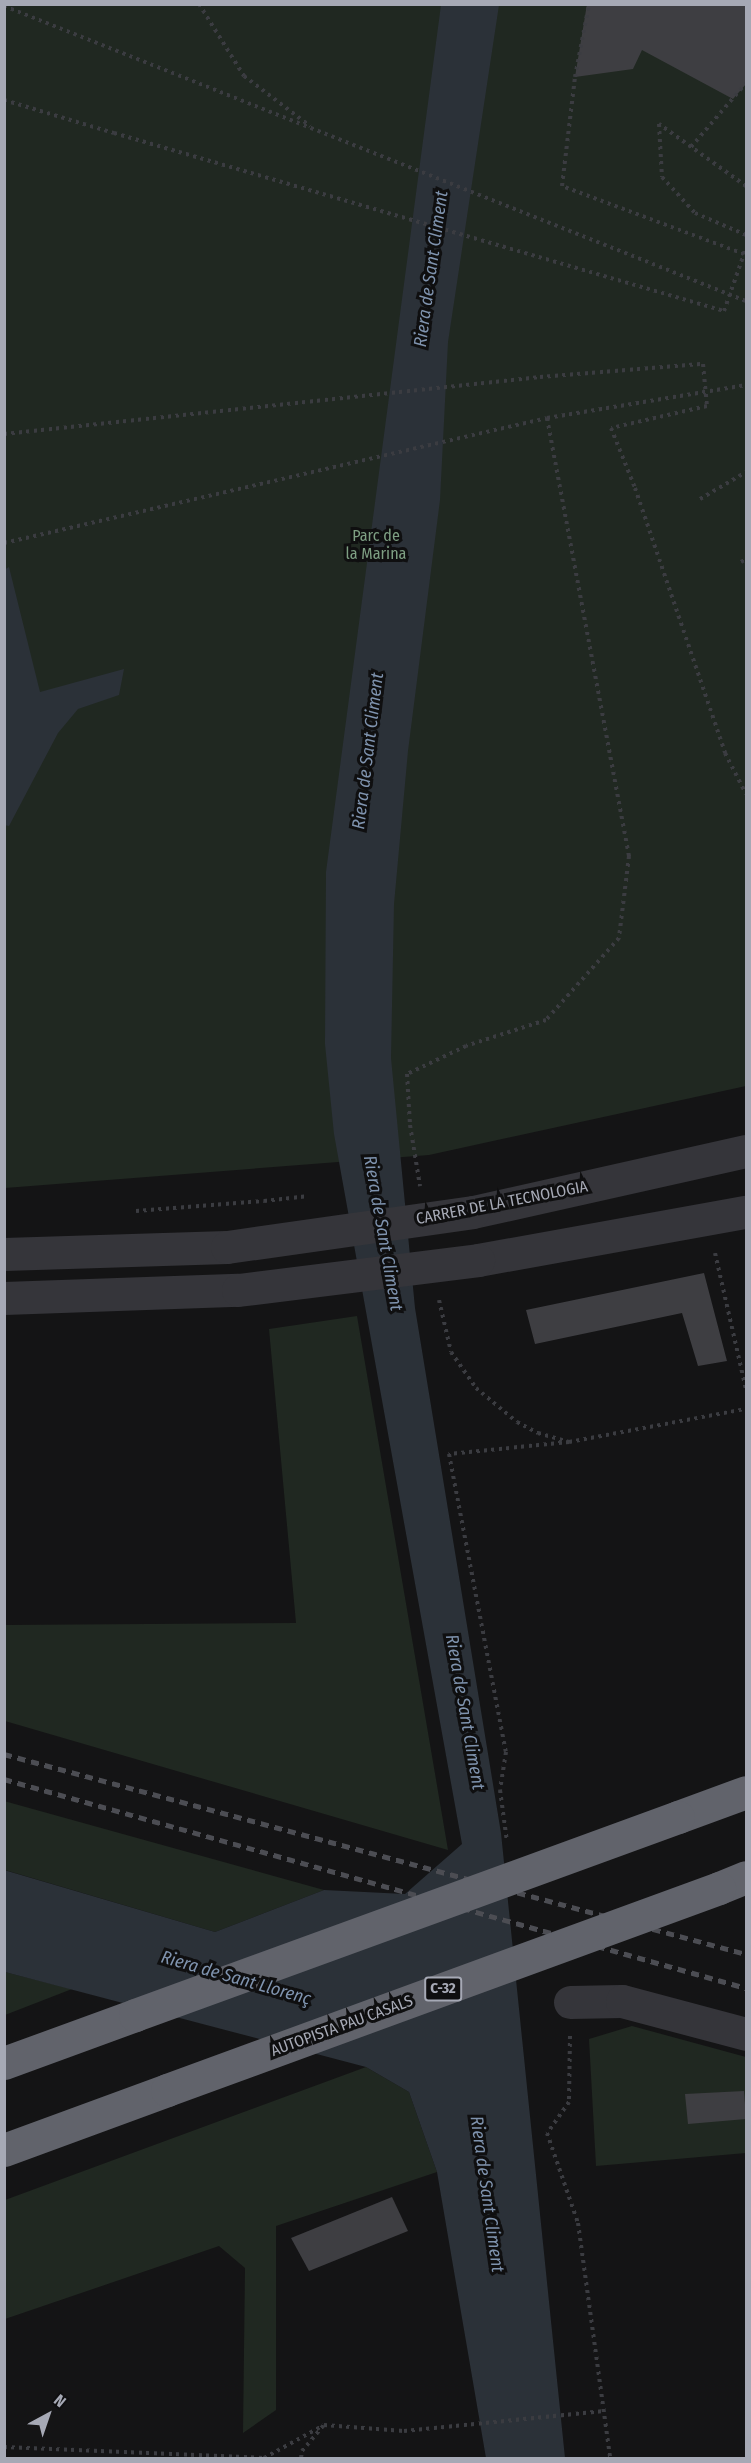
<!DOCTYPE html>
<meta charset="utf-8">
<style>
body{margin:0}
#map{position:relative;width:751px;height:2463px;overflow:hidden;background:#141415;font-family:"Fira Sans Condensed",sans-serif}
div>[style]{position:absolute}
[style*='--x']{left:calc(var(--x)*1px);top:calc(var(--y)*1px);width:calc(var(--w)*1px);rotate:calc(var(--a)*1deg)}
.green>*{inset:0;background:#202821}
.water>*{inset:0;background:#2b3138}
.building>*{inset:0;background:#3e3e42}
.path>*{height:4px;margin-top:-2px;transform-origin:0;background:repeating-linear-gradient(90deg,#3b3c41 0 3px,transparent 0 7.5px)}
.street>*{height:33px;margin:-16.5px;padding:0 16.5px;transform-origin:16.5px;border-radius:16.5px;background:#35353a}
.highway>*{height:33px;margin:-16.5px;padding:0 16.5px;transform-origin:16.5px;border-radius:16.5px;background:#61636b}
.rail>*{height:4.5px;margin-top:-2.25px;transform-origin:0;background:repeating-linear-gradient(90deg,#4c4d53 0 8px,transparent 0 14px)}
.path-bridge>*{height:4px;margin-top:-2px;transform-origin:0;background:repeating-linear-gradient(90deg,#3b3c41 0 3px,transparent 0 7.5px)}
.street-bridge>*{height:33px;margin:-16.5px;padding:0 16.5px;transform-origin:16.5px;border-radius:16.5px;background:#35353a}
.highway-bridge>*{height:33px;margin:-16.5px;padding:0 16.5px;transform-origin:16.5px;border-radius:16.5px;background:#61636b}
span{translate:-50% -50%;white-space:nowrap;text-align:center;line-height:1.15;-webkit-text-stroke:6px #0f0f10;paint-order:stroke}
.shield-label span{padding:2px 4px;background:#0f0f10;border:2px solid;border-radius:4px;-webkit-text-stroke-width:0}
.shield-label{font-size:15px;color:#a6a9b5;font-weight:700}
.park-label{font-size:16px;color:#7e9f83}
.street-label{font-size:16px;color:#a6a9b5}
.water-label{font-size:18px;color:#7f93ae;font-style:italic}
.frame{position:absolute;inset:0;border:6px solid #a6a9b5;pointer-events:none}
.north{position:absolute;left:18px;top:2385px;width:60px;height:60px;-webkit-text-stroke:4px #0f0f10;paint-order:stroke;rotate:40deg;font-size:16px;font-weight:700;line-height:24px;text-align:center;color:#a6a9b5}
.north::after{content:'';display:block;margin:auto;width:21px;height:27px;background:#a6a9b5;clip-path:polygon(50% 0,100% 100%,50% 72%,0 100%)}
</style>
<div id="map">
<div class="green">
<div style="clip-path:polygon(5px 5px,746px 5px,746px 1086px,429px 1155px,5px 1188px)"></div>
<div style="clip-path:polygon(357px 1316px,448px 1850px,5px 1721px,5px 1625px,296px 1623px,269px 1329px)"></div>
<div style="clip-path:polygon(4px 1801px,324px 1890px,215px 1932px,5px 1870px)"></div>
<div style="clip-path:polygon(5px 1972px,72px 1989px,5px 2015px)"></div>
<div style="clip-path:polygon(632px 2026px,746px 2057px,746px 2153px,596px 2166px,589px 2039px)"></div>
<div style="clip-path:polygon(366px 2067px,409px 2092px,437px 2172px,276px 2226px,276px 2410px,243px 2433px,245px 2268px,219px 2246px,5px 2319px,5px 2200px)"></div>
</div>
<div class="water">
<div style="clip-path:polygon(441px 5px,499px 5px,448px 342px,440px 500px,408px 751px,394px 904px,391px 1058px,415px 1308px,501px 1833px,565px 2458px,486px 2458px,437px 2172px,409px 2092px,366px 2067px,5px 1972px,4px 1870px,215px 1932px,324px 1890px,405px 1894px,462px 1844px,334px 1134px,325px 1044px,326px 872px)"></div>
<div style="clip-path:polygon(9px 567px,40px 692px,124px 669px,119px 695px,78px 709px,58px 733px,9px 826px,4px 825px,4px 570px)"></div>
</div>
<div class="building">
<div style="clip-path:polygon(587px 4px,746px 4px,746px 84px,733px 99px,642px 50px,633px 69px,575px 77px)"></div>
<div style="clip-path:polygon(704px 1273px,727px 1361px,698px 1366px,682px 1313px,535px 1344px,526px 1310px)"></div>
<div style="clip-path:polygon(744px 2091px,746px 2119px,688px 2124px,685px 2094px)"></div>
<div style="clip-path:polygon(392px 2197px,408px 2231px,309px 2271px,291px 2238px)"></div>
</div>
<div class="path">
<div style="--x:199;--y:4;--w:85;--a:58"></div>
<div style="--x:244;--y:76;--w:83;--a:37.1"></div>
<div style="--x:4;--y:6;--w:798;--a:21.68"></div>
<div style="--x:575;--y:77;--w:74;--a:-79.1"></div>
<div style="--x:4;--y:100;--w:115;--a:16.7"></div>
<div style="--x:691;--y:147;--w:84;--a:-49.3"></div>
<div style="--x:746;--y:186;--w:107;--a:-144.5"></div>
<div style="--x:659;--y:124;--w:53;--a:86.8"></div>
<div style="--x:662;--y:177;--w:49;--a:47.5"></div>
<div style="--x:695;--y:213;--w:56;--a:23.3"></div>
<div style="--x:744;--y:254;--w:5;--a:-68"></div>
<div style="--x:547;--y:418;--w:202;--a:-9.4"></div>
<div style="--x:635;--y:488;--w:280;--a:71.2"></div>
<div style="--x:725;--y:753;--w:46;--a:62.9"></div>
<div style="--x:700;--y:499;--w:53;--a:-30.4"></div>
<div style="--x:4;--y:543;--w:557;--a:-12.96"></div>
<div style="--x:547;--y:418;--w:446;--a:79.4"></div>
<div style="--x:629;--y:856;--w:83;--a:97"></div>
<div style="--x:619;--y:938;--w:110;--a:131.7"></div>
<div style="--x:546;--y:1020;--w:84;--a:162"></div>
<div style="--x:466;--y:1046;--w:65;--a:154.6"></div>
<div style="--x:407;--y:1074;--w:51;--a:86.6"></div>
<div style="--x:410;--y:1125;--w:62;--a:80.7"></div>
<div style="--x:741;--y:562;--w:6;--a:-31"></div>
<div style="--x:136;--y:1211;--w:128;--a:-4.5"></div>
<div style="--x:715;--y:1253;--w:140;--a:77.2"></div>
<div style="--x:439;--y:1300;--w:53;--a:77"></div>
<div style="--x:451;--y:1352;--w:44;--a:55.2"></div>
<div style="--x:476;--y:1388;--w:53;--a:39.7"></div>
<div style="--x:517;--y:1422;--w:24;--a:28"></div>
<div style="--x:538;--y:1433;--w:32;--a:16"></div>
<div style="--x:569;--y:1442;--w:121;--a:174.3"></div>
<div style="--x:449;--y:1454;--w:303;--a:79.2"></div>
<div style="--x:506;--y:1752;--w:38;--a:99"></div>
<div style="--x:500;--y:1790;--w:52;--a:82.3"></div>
<div style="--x:569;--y:1442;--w:180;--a:-10.6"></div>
<div style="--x:570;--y:2036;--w:66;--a:90.9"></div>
<div style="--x:569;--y:2102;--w:38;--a:125"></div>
<div style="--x:547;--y:2133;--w:95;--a:71"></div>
<div style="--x:578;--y:2223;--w:237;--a:82.2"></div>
<div style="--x:4;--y:2447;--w:260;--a:2.4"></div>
<div style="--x:264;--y:2458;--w:68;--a:-28.8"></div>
<div style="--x:301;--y:2458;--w:7;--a:-82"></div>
<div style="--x:302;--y:2451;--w:34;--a:-50"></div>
<div style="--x:324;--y:2425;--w:80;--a:4.3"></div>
<div style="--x:404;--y:2431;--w:201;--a:-5.7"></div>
</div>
<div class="street">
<div style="--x:473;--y:1212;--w:280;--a:-12.6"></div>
<div style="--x:4;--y:1254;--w:223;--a:-1.8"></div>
<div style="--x:478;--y:1260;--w:272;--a:-10.2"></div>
<div style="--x:4;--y:1298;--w:234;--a:-2"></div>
<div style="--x:570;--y:2002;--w:52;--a:-1.1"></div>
<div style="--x:622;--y:2001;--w:128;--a:14.9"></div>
</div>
<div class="highway">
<div style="--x:678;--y:1817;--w:72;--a:-20.2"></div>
<div style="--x:719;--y:1888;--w:29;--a:-22"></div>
<div style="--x:4;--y:2063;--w:140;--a:-20.1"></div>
<div style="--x:4;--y:2150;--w:174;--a:-20.2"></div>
</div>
<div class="rail">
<div style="--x:4;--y:1754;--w:768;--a:15.09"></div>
<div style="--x:4;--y:1779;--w:771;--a:15.73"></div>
</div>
<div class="path-bridge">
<div style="--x:114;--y:133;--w:635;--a:16.27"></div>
<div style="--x:724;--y:311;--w:60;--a:-70.7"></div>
<div style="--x:744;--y:254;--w:194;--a:-159.5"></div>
<div style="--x:562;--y:186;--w:110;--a:-83.2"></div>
<div style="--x:4;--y:434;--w:539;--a:-6.07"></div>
<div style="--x:540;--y:377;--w:164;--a:-4.6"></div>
<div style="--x:703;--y:364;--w:42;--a:84.6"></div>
<div style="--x:707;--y:406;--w:98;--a:167.1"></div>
<div style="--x:611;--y:428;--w:65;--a:68.2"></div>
<div style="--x:264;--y:1201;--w:45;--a:-6.3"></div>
</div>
<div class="street-bridge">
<div style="--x:227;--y:1247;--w:248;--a:-8.1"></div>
<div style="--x:238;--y:1290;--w:242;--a:-7.1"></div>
</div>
<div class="highway-bridge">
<div style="--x:135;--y:2015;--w:578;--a:-20.03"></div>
<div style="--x:167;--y:2090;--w:588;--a:-20.1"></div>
</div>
<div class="shield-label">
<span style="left:443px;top:1989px">C-32</span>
</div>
<div class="park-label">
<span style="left:376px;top:545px">Parc de<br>la Marina</span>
</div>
<div class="street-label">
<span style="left:502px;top:1203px;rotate:-11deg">CARRER DE LA TECNOLOGIA</span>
<span style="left:342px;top:2026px;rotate:-20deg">AUTOPISTA PAU CASALS</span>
</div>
<div class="water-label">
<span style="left:431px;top:269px;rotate:-82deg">Riera de Sant Climent</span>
<span style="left:368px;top:751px;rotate:-83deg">Riera de Sant Climent</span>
<span style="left:383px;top:1233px;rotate:80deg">Riera de Sant Climent</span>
<span style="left:465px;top:1712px;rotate:80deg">Riera de Sant Climent</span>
<span style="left:236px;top:1978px;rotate:16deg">Riera de Sant Llorenç</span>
<span style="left:487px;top:2194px;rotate:82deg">Riera de Sant Climent</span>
</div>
<div class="frame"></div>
<div class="north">N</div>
</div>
